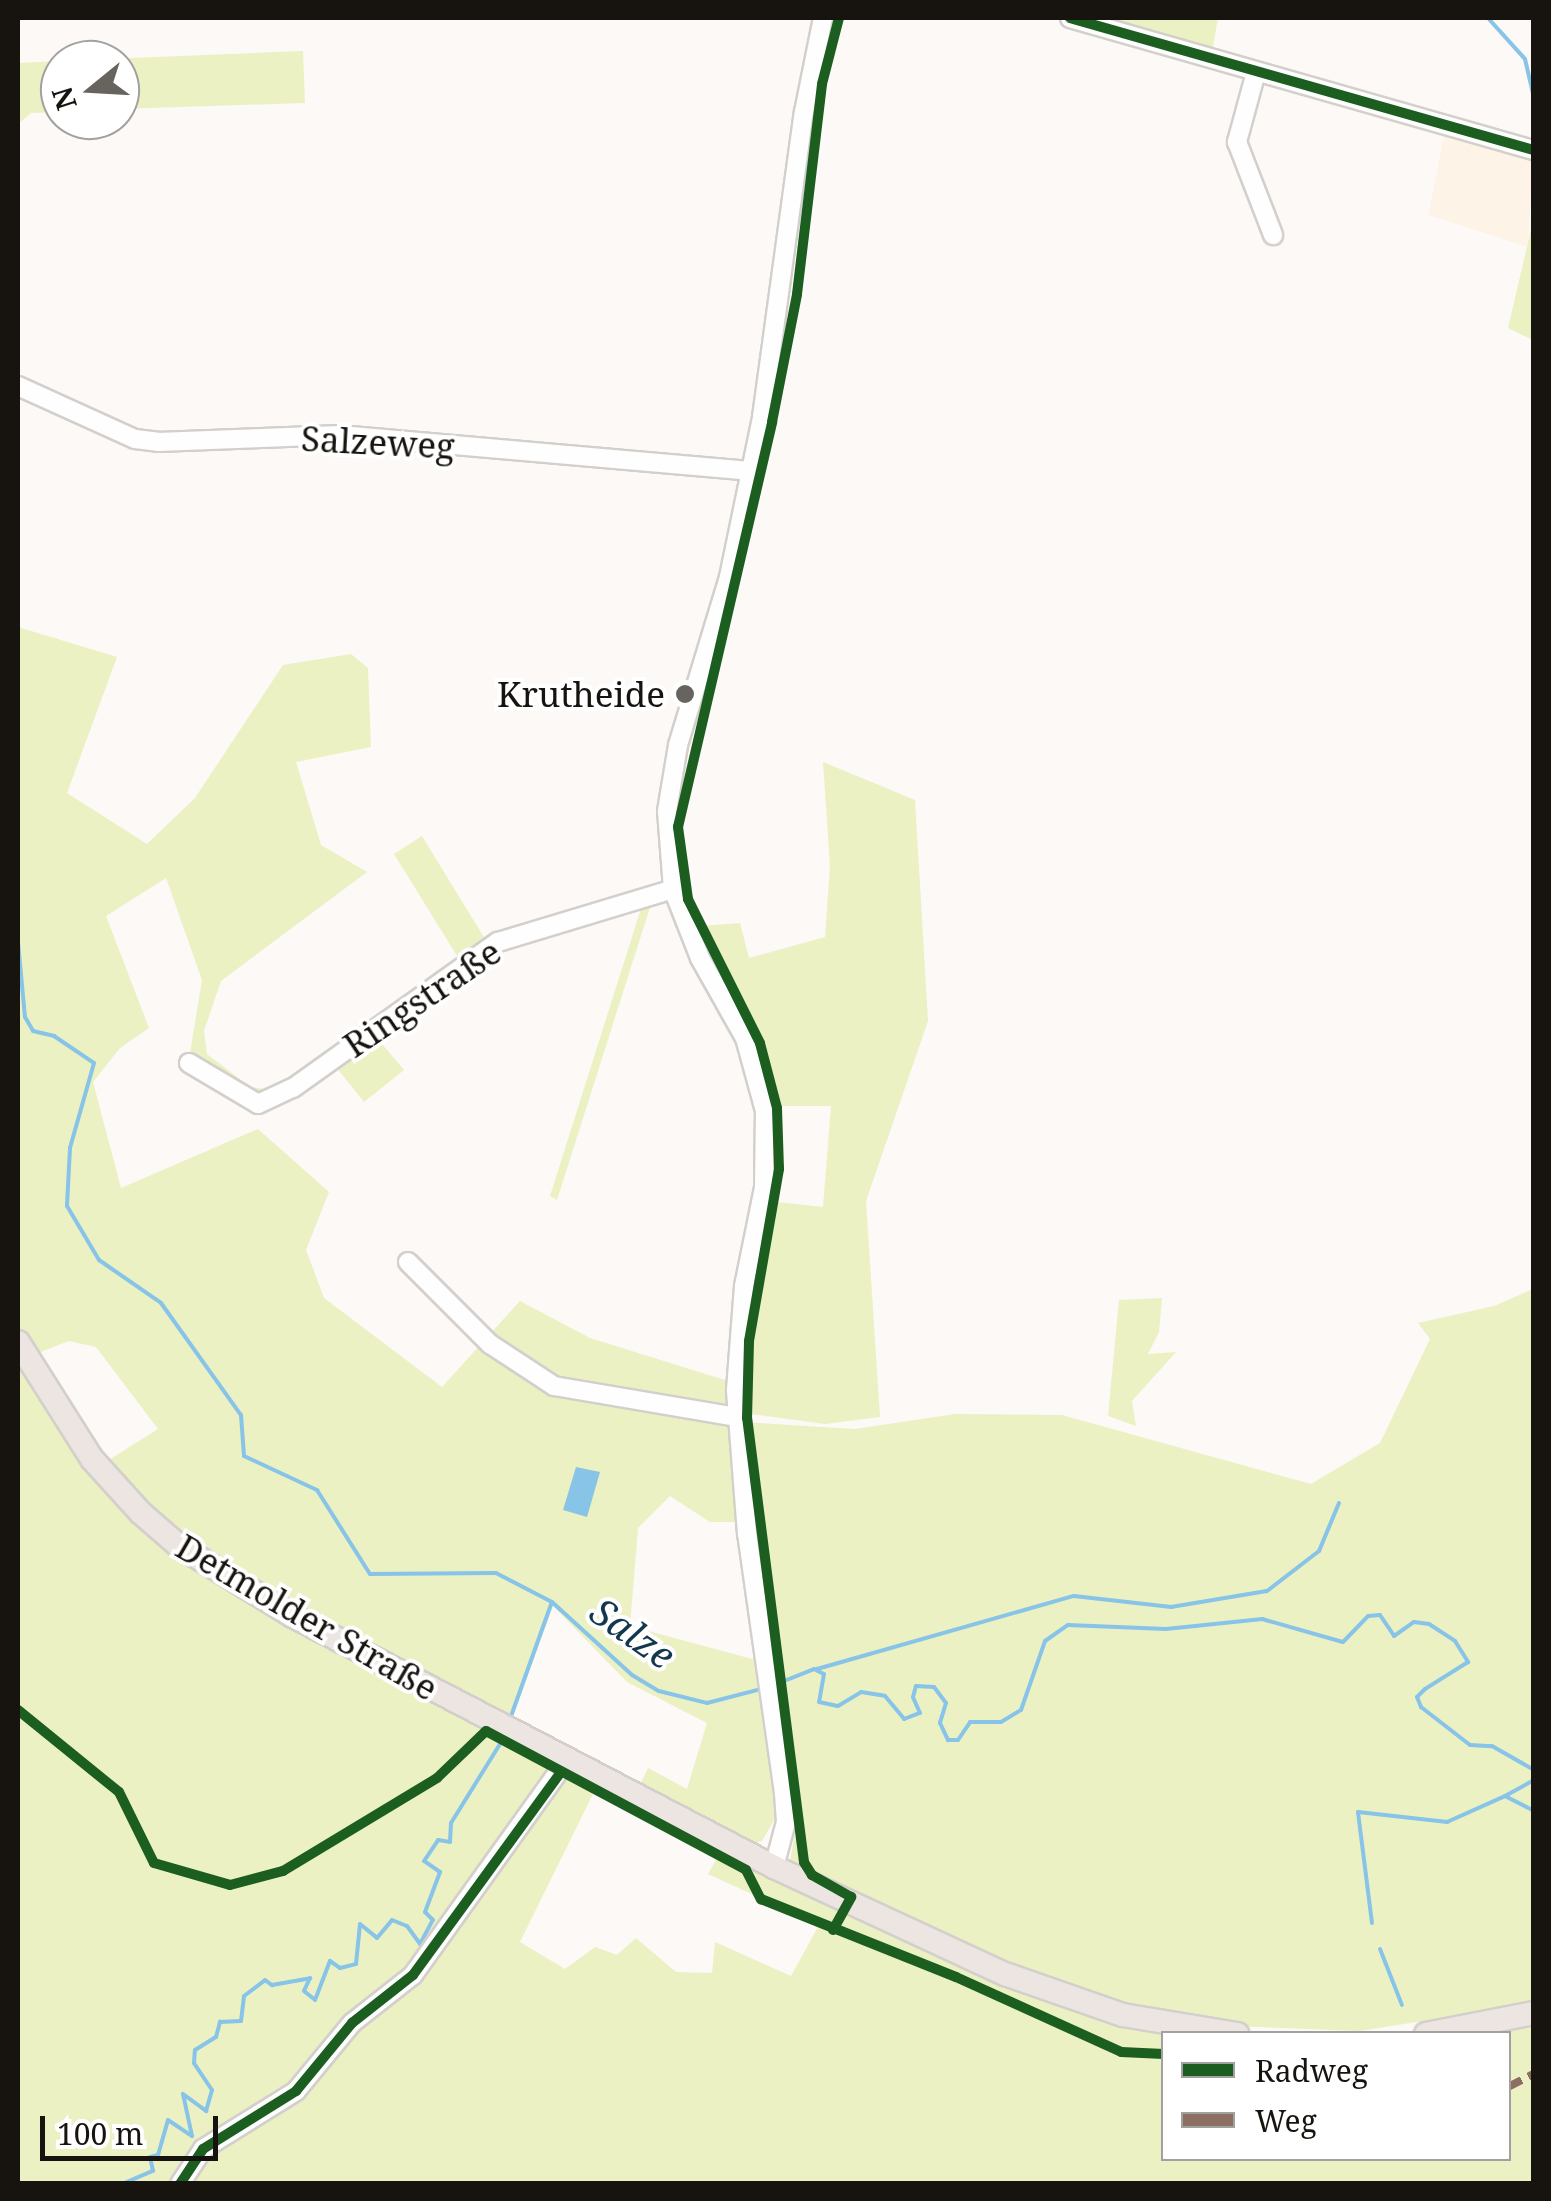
<!DOCTYPE html>
<meta charset="utf-8">
<style>
body{margin:0}
#map{position:relative;width:1551px;height:2201px;overflow:hidden;background:#fcf9f6;font-family:"Noto Serif",serif}
div>[style]{position:absolute}
[style*='--x']{left:calc(var(--x)*1px);top:calc(var(--y)*1px);width:calc(var(--w)*1px);rotate:calc(var(--a)*1deg)}
.built>*{inset:0;background:#fdf4e7}
.green>*{inset:0;background:#ebf1c3}
.water>*{inset:0;background:#88c3e8}
.stream>*{height:4px;margin:-2px;padding:0 2px;transform-origin:2px;border-radius:2px;background:#88c3e8}
.roads{filter:drop-shadow(2px 0 #d3d0cc) drop-shadow(-2px 0 #d3d0cc) drop-shadow(0 2px #d3d0cc) drop-shadow(0 -2px #d3d0cc)}
.minor>*{height:18px;margin:-9px;padding:0 9px;transform-origin:9px;border-radius:9px;background:#fffefe}
.major>*{height:22px;margin:-11px;padding:0 11px;transform-origin:11px;border-radius:11px;background:#ede5e1}
.quiet>*{height:8px;margin-top:-4px;transform-origin:0;background:repeating-linear-gradient(90deg,#8d6e63 0 15px,transparent 0 23px)}
.cycleway>*{height:10px;margin:-5px;padding:0 5px;transform-origin:5px;border-radius:5px;background:#1b5e20}
.dots>*{width:28px;height:28px;translate:-50% -50%;box-sizing:border-box;border:5px solid #fff;border-radius:50%}
span{translate:-50% -50%;white-space:nowrap;text-align:center;line-height:1.15;-webkit-text-stroke:8px #fff;paint-order:stroke}
.street-label{font-size:35px;color:#17140f}
.poi-label{font-size:35px;color:#17140f}
.right{translate:-100% -50%;text-align:right}
.water-label{font-size:38px;color:#13384e;font-style:italic}
.frame{position:absolute;inset:0;border:20px solid #17140f;pointer-events:none}
.legend{position:absolute;left:1161px;top:2031px;width:350px;height:130px;box-sizing:border-box;background:#fff;border:2px solid #a2a19f;margin:0;padding:12px 18px;list-style:none;font-size:30px;color:#17140f}
.legend li{display:flex;align-items:center;gap:20px;height:50px}
.legend b{width:50px;border:2px solid #a2a19f}
.north{position:absolute;left:40px;top:40px;width:100px;height:100px;box-sizing:border-box;background:#fff;border:2px solid #a2a19f;border-radius:50%;rotate:252deg;font-size:28px;font-weight:700;line-height:40px;text-align:center;color:#17140f}
.north::after{content:'';display:block;margin:auto;width:35px;height:45px;background:#676460;clip-path:polygon(50% 0,100% 100%,50% 72%,0 100%)}
.scale{position:absolute;left:40px;top:2116px;width:178px;height:45px;box-sizing:border-box;border:5px solid #17140f;border-top:0;padding-left:12px;font-size:30px;line-height:35px;white-space:nowrap;color:#17140f;-webkit-text-stroke:8px #fff;paint-order:stroke}
</style>
<div id="map">
<div class="built">
<div style="clip-path:polygon(1444px 136px,1533px 158px,1528px 247px,1428px 215px)"></div>
</div>
<div class="green">
<div style="clip-path:polygon(1094px 18px,1218px 18px,1212px 52px)"></div>
<div style="clip-path:polygon(303px 51px,305px 103px,120px 109px,120px 60px,80px 60px)"></div>
<div style="clip-path:polygon(60px 61px,60px 112px,31px 113px,18px 124px,18px 63px)"></div>
<div style="clip-path:polygon(1533px 221px,1533px 340px,1508px 328px)"></div>
<div style="clip-path:polygon(18px 627px,117px 657px,67px 793px,147px 844px,195px 798px,283px 665px,351px 654px,368px 668px,371px 747px,296px 762px,321px 845px,367px 872px,221px 981px,204px 1031px,207px 1054px,250px 1087px,281px 1091px,259px 1098px,189px 1059px,202px 980px,166px 878px,106px 916px,149px 1028px,120px 1048px,93px 1082px,121px 1188px,258px 1129px,329px 1192px,306px 1250px,324px 1298px,442px 1387px,520px 1301px,590px 1338px,728px 1381px,738px 1522px,710px 1522px,670px 1496px,638px 1528px,630px 1626px,756px 1660px,779px 1811px,762px 1841px,749px 1845px,638px 1789px,648px 1768px,687px 1789px,707px 1723px,627px 1682px,553px 1606px,510px 1724px,211px 1559px,104px 1463px,158px 1429px,96px 1347px,69px 1341px,33px 1355px,18px 1331px)"></div>
<div style="clip-path:polygon(823px 762px,915px 800px,928px 1021px,866px 1201px,880px 1417px,825px 1424px,750px 1414px,752px 1342px,777px 1202px,823px 1207px,831px 1106px,781px 1106px,763px 1043px,700px 926px,740px 923px,749px 958px,825px 937px,830px 866px)"></div>
<div style="clip-path:polygon(422px 836px,485px 939px,459px 959px,394px 854px)"></div>
<div style="clip-path:polygon(653px 898px,557px 1200px,550px 1196px,644px 899px)"></div>
<div style="clip-path:polygon(372px 1032px,404px 1070px,364px 1102px,332px 1062px)"></div>
<div style="clip-path:polygon(1533px 1289px,1533px 2004px,1359px 2031px,1205px 2025px,1130px 2011px,1007px 1971px,788px 1870px,795px 1834px,744px 1422px,855px 1429px,955px 1414px,1062px 1415px,1311px 1484px,1380px 1443px,1430px 1339px,1418px 1323px,1494px 1306px)"></div>
<div style="clip-path:polygon(1162px 1298px,1159px 1332px,1148px 1354px,1176px 1352px,1132px 1401px,1136px 1426px,1108px 1416px,1119px 1300px)"></div>
<div style="clip-path:polygon(18px 1355px,139px 1519px,366px 1665px,594px 1792px,520px 1942px,565px 1969px,595px 1947px,617px 1955px,636px 1938px,676px 1972px,712px 1973px,715px 1942px,791px 1976px,819px 1925px,708px 1874px,721px 1851px,1199px 2033px,1164px 2034px,1164px 2158px,1508px 2158px,1508px 2034px,1476px 2033px,1533px 2021px,1533px 2183px,18px 2183px)"></div>
</div>
<div class="water">
<div style="clip-path:polygon(576px 1467px,600px 1472px,587px 1517px,563px 1510px)"></div>
</div>
<div class="stream">
<div style="--x:1488;--y:18;--w:55;--a:47.9"></div>
<div style="--x:1525;--y:59;--w:39;--a:77"></div>
<div style="--x:18;--y:942;--w:75;--a:84.7"></div>
<div style="--x:25;--y:1017;--w:16;--a:60"></div>
<div style="--x:33;--y:1031;--w:22;--a:13"></div>
<div style="--x:54;--y:1036;--w:48;--a:34"></div>
<div style="--x:94;--y:1063;--w:88;--a:105.8"></div>
<div style="--x:70;--y:1148;--w:58;--a:93"></div>
<div style="--x:67;--y:1206;--w:63;--a:59.3"></div>
<div style="--x:99;--y:1260;--w:75;--a:34.7"></div>
<div style="--x:161;--y:1303;--w:138;--a:54.5"></div>
<div style="--x:241;--y:1415;--w:41;--a:85.8"></div>
<div style="--x:244;--y:1456;--w:81;--a:25"></div>
<div style="--x:317;--y:1490;--w:99;--a:57.8"></div>
<div style="--x:370;--y:1574;--w:126;--a:-0.5"></div>
<div style="--x:496;--y:1573;--w:63;--a:27.4"></div>
<div style="--x:552;--y:1602;--w:108;--a:42.4"></div>
<div style="--x:632;--y:1675;--w:31;--a:31"></div>
<div style="--x:659;--y:1691;--w:49;--a:14"></div>
<div style="--x:707;--y:1703;--w:60;--a:-14.5"></div>
<div style="--x:817;--y:1669;--w:267;--a:-15.9"></div>
<div style="--x:1074;--y:1596;--w:98;--a:6.5"></div>
<div style="--x:1171;--y:1607;--w:97;--a:-9.5"></div>
<div style="--x:1267;--y:1591;--w:66;--a:-37.6"></div>
<div style="--x:1319;--y:1551;--w:52;--a:-67.4"></div>
<div style="--x:774;--y:1685;--w:43;--a:-21.8"></div>
<div style="--x:814;--y:1669;--w:11;--a:27"></div>
<div style="--x:824;--y:1674;--w:28;--a:100"></div>
<div style="--x:819;--y:1702;--w:19;--a:12"></div>
<div style="--x:838;--y:1706;--w:27;--a:-31"></div>
<div style="--x:861;--y:1692;--w:24;--a:9"></div>
<div style="--x:885;--y:1696;--w:30;--a:50"></div>
<div style="--x:904;--y:1719;--w:17;--a:-21"></div>
<div style="--x:920;--y:1713;--w:17;--a:-114"></div>
<div style="--x:913;--y:1697;--w:11;--a:-75"></div>
<div style="--x:916;--y:1686;--w:18;--a:3"></div>
<div style="--x:934;--y:1687;--w:20;--a:53"></div>
<div style="--x:946;--y:1703;--w:21;--a:107"></div>
<div style="--x:940;--y:1723;--w:19;--a:65"></div>
<div style="--x:948;--y:1740;--w:10;--a:0"></div>
<div style="--x:958;--y:1740;--w:22;--a:-56"></div>
<div style="--x:970;--y:1722;--w:31;--a:0"></div>
<div style="--x:1001;--y:1722;--w:23;--a:-31"></div>
<div style="--x:1021;--y:1710;--w:73;--a:-70.8"></div>
<div style="--x:1045;--y:1641;--w:28;--a:-35"></div>
<div style="--x:1068;--y:1625;--w:98;--a:2.3"></div>
<div style="--x:1166;--y:1629;--w:97;--a:-5.9"></div>
<div style="--x:1262;--y:1619;--w:84;--a:15.9"></div>
<div style="--x:1343;--y:1642;--w:36;--a:-46"></div>
<div style="--x:1368;--y:1616;--w:12;--a:-5"></div>
<div style="--x:1380;--y:1615;--w:25;--a:56"></div>
<div style="--x:1394;--y:1636;--w:24;--a:-35"></div>
<div style="--x:1414;--y:1622;--w:15;--a:8"></div>
<div style="--x:1429;--y:1624;--w:31;--a:33"></div>
<div style="--x:1455;--y:1641;--w:25;--a:58"></div>
<div style="--x:1468;--y:1662;--w:51;--a:147.9"></div>
<div style="--x:1425;--y:1689;--w:11;--a:135"></div>
<div style="--x:1417;--y:1697;--w:11;--a:68"></div>
<div style="--x:1421;--y:1707;--w:62;--a:37.8"></div>
<div style="--x:1470;--y:1745;--w:22;--a:3"></div>
<div style="--x:1492;--y:1746;--w:48;--a:29.7"></div>
<div style="--x:510;--y:1719;--w:124;--a:-70.3"></div>
<div style="--x:1534;--y:1780;--w:33;--a:151"></div>
<div style="--x:1505;--y:1796;--w:33;--a:27"></div>
<div style="--x:1372;--y:1923;--w:112;--a:-97.2"></div>
<div style="--x:1358;--y:1812;--w:90;--a:6.4"></div>
<div style="--x:1447;--y:1822;--w:64;--a:-24.1"></div>
<div style="--x:1380;--y:1949;--w:60;--a:68.6"></div>
<div style="--x:122;--y:2184;--w:34;--a:-23"></div>
<div style="--x:153;--y:2171;--w:14;--a:-102"></div>
<div style="--x:150;--y:2157;--w:8;--a:-14"></div>
<div style="--x:158;--y:2155;--w:36;--a:-74"></div>
<div style="--x:168;--y:2120;--w:29;--a:34"></div>
<div style="--x:192;--y:2136;--w:43;--a:-102.1"></div>
<div style="--x:183;--y:2094;--w:29;--a:36"></div>
<div style="--x:206;--y:2111;--w:22;--a:-74"></div>
<div style="--x:212;--y:2090;--w:32;--a:-124"></div>
<div style="--x:194;--y:2063;--w:13;--a:-86"></div>
<div style="--x:195;--y:2050;--w:25;--a:-32"></div>
<div style="--x:216;--y:2037;--w:16;--a:-75"></div>
<div style="--x:220;--y:2022;--w:21;--a:-3"></div>
<div style="--x:241;--y:2021;--w:25;--a:-83"></div>
<div style="--x:244;--y:1996;--w:26;--a:-37"></div>
<div style="--x:265;--y:1980;--w:9;--a:36"></div>
<div style="--x:272;--y:1985;--w:39;--a:-10"></div>
<div style="--x:310;--y:1978;--w:14;--a:115"></div>
<div style="--x:304;--y:1991;--w:14;--a:39"></div>
<div style="--x:315;--y:2000;--w:42;--a:-69"></div>
<div style="--x:330;--y:1961;--w:12;--a:35"></div>
<div style="--x:340;--y:1968;--w:16;--a:-14"></div>
<div style="--x:356;--y:1964;--w:40;--a:-84.3"></div>
<div style="--x:360;--y:1924;--w:22;--a:39"></div>
<div style="--x:377;--y:1938;--w:23;--a:-50"></div>
<div style="--x:392;--y:1920;--w:16;--a:22"></div>
<div style="--x:407;--y:1926;--w:22;--a:54"></div>
<div style="--x:420;--y:1944;--w:27;--a:-62"></div>
<div style="--x:433;--y:1920;--w:11;--a:-135"></div>
<div style="--x:425;--y:1912;--w:43;--a:-69.4"></div>
<div style="--x:440;--y:1872;--w:19;--a:-145"></div>
<div style="--x:424;--y:1861;--w:25;--a:-56"></div>
<div style="--x:438;--y:1840;--w:12;--a:9"></div>
<div style="--x:450;--y:1842;--w:19;--a:-87"></div>
<div style="--x:451;--y:1823;--w:93;--a:-58.2"></div>
</div>
<div class="roads">
<div class="minor">
<div style="--x:1070;--y:18;--w:482;--a:15.9"></div>
<div style="--x:1256;--y:72;--w:73;--a:105.2"></div>
<div style="--x:1237;--y:142;--w:100;--a:68.8"></div>
<div style="--x:18;--y:386;--w:128;--a:24.4"></div>
<div style="--x:135;--y:439;--w:23;--a:7"></div>
<div style="--x:158;--y:442;--w:182;--a:-2.2"></div>
<div style="--x:340;--y:435;--w:411;--a:5"></div>
<div style="--x:189;--y:1063;--w:80;--a:30.7"></div>
<div style="--x:258;--y:1104;--w:38;--a:-25"></div>
<div style="--x:293;--y:1088;--w:252;--a:-35.5"></div>
<div style="--x:498;--y:942;--w:183;--a:-16.8"></div>
<div style="--x:408;--y:1262;--w:116;--a:45"></div>
<div style="--x:490;--y:1344;--w:77;--a:33.3"></div>
<div style="--x:554;--y:1386;--w:186;--a:9.6"></div>
<div style="--x:774;--y:1867;--w:47;--a:-75.1"></div>
<div style="--x:786;--y:1822;--w:29;--a:-94"></div>
<div style="--x:784;--y:1793;--w:262;--a:-98.1"></div>
<div style="--x:747;--y:1534;--w:144;--a:-94.4"></div>
<div style="--x:736;--y:1390;--w:104;--a:-85.6"></div>
<div style="--x:744;--y:1286;--w:100;--a:-78.5"></div>
<div style="--x:764;--y:1188;--w:77;--a:-89.3"></div>
<div style="--x:765;--y:1111;--w:76;--a:-105.3"></div>
<div style="--x:745;--y:1038;--w:92;--a:-119.4"></div>
<div style="--x:700;--y:958;--w:74;--a:-111.4"></div>
<div style="--x:673;--y:889;--w:78;--a:-94.4"></div>
<div style="--x:667;--y:811;--w:67;--a:-80.5"></div>
<div style="--x:678;--y:745;--w:176;--a:-73.1"></div>
<div style="--x:729;--y:577;--w:163;--a:-78.3"></div>
<div style="--x:762;--y:417;--w:308;--a:-82.2"></div>
<div style="--x:804;--y:112;--w:96;--a:-78.6"></div>
<div style="--x:180;--y:2184;--w:42;--a:-56.7"></div>
<div style="--x:203;--y:2149;--w:110;--a:-31.9"></div>
<div style="--x:296;--y:2091;--w:88;--a:-50.5"></div>
<div style="--x:352;--y:2023;--w:78;--a:-38.2"></div>
<div style="--x:413;--y:1975;--w:264;--a:-54.4"></div>
</div>
<div class="major">
<div style="--x:18;--y:1342;--w:138;--a:57.7"></div>
<div style="--x:92;--y:1459;--w:73;--a:47.8"></div>
<div style="--x:141;--y:1513;--w:50;--a:41"></div>
<div style="--x:179;--y:1546;--w:132;--a:31.6"></div>
<div style="--x:291;--y:1615;--w:545;--a:27.55"></div>
<div style="--x:774;--y:1867;--w:255;--a:24.9"></div>
<div style="--x:1005;--y:1974;--w:125;--a:19.2"></div>
<div style="--x:1123;--y:2015;--w:116;--a:9.5"></div>
<div style="--x:1426;--y:2034;--w:110;--a:-11"></div>
</div>
</div>
<div class="quiet">
<div style="--x:1508;--y:2087;--w:29;--a:-27"></div>
</div>
<div class="cycleway">
<div style="--x:1070;--y:18;--w:482;--a:15.9"></div>
<div style="--x:18;--y:1710;--w:130;--a:39.1"></div>
<div style="--x:119;--y:1792;--w:79;--a:63.8"></div>
<div style="--x:154;--y:1863;--w:79;--a:16.1"></div>
<div style="--x:230;--y:1885;--w:55;--a:-14.8"></div>
<div style="--x:283;--y:1871;--w:180;--a:-31.1"></div>
<div style="--x:437;--y:1778;--w:68;--a:-43.8"></div>
<div style="--x:486;--y:1731;--w:295;--a:28.1"></div>
<div style="--x:746;--y:1870;--w:33;--a:63"></div>
<div style="--x:761;--y:1899;--w:210;--a:21.8"></div>
<div style="--x:956;--y:1977;--w:181;--a:24.4"></div>
<div style="--x:1121;--y:2052;--w:43;--a:2.7"></div>
<div style="--x:833;--y:1930;--w:38;--a:-61"></div>
<div style="--x:851;--y:1897;--w:45;--a:-150.6"></div>
<div style="--x:812;--y:1875;--w:15;--a:-122"></div>
<div style="--x:804;--y:1862;--w:448;--a:-97.3"></div>
<div style="--x:747;--y:1418;--w:77;--a:-88.5"></div>
<div style="--x:749;--y:1341;--w:175;--a:-80.1"></div>
<div style="--x:779;--y:1169;--w:61;--a:-91.9"></div>
<div style="--x:777;--y:1108;--w:67;--a:-104.7"></div>
<div style="--x:760;--y:1043;--w:161;--a:-116.6"></div>
<div style="--x:688;--y:899;--w:73;--a:-97.9"></div>
<div style="--x:678;--y:827;--w:416;--a:-76.9"></div>
<div style="--x:772;--y:422;--w:130;--a:-78.9"></div>
<div style="--x:797;--y:294;--w:211;--a:-83.2"></div>
<div style="--x:822;--y:84;--w:68;--a:-75.6"></div>
<div style="--x:180;--y:2184;--w:42;--a:-56.7"></div>
<div style="--x:203;--y:2149;--w:110;--a:-31.9"></div>
<div style="--x:296;--y:2091;--w:88;--a:-50.5"></div>
<div style="--x:352;--y:2023;--w:78;--a:-38.2"></div>
<div style="--x:413;--y:1975;--w:251;--a:-53.9"></div>
</div>
<div class="dots">
<div style="left:685px;top:694px;background:#676460"></div>
</div>
<div class="street-label">
<span style="left:378px;top:442px;rotate:3deg">Salzeweg</span>
<span style="left:422px;top:998px;rotate:-34deg">Ringstraße</span>
<span style="left:307px;top:1617px;rotate:30deg">Detmolder Straße</span>
</div>
<div class="poi-label">
<span class="right" style="left:665px;top:694px">Krutheide</span>
</div>
<div class="water-label">
<span style="left:633px;top:1633px;rotate:35deg">Salze</span>
</div>
<div class="frame"></div>
<ul class="legend">
<li><b style="height:12px;background:#1b5e20"></b>Radweg</li>
<li><b style="height:12px;background:#8d6e63"></b>Weg</li>
</ul>
<div class="north">N</div>
<div class="scale">100 m</div>
</div>
